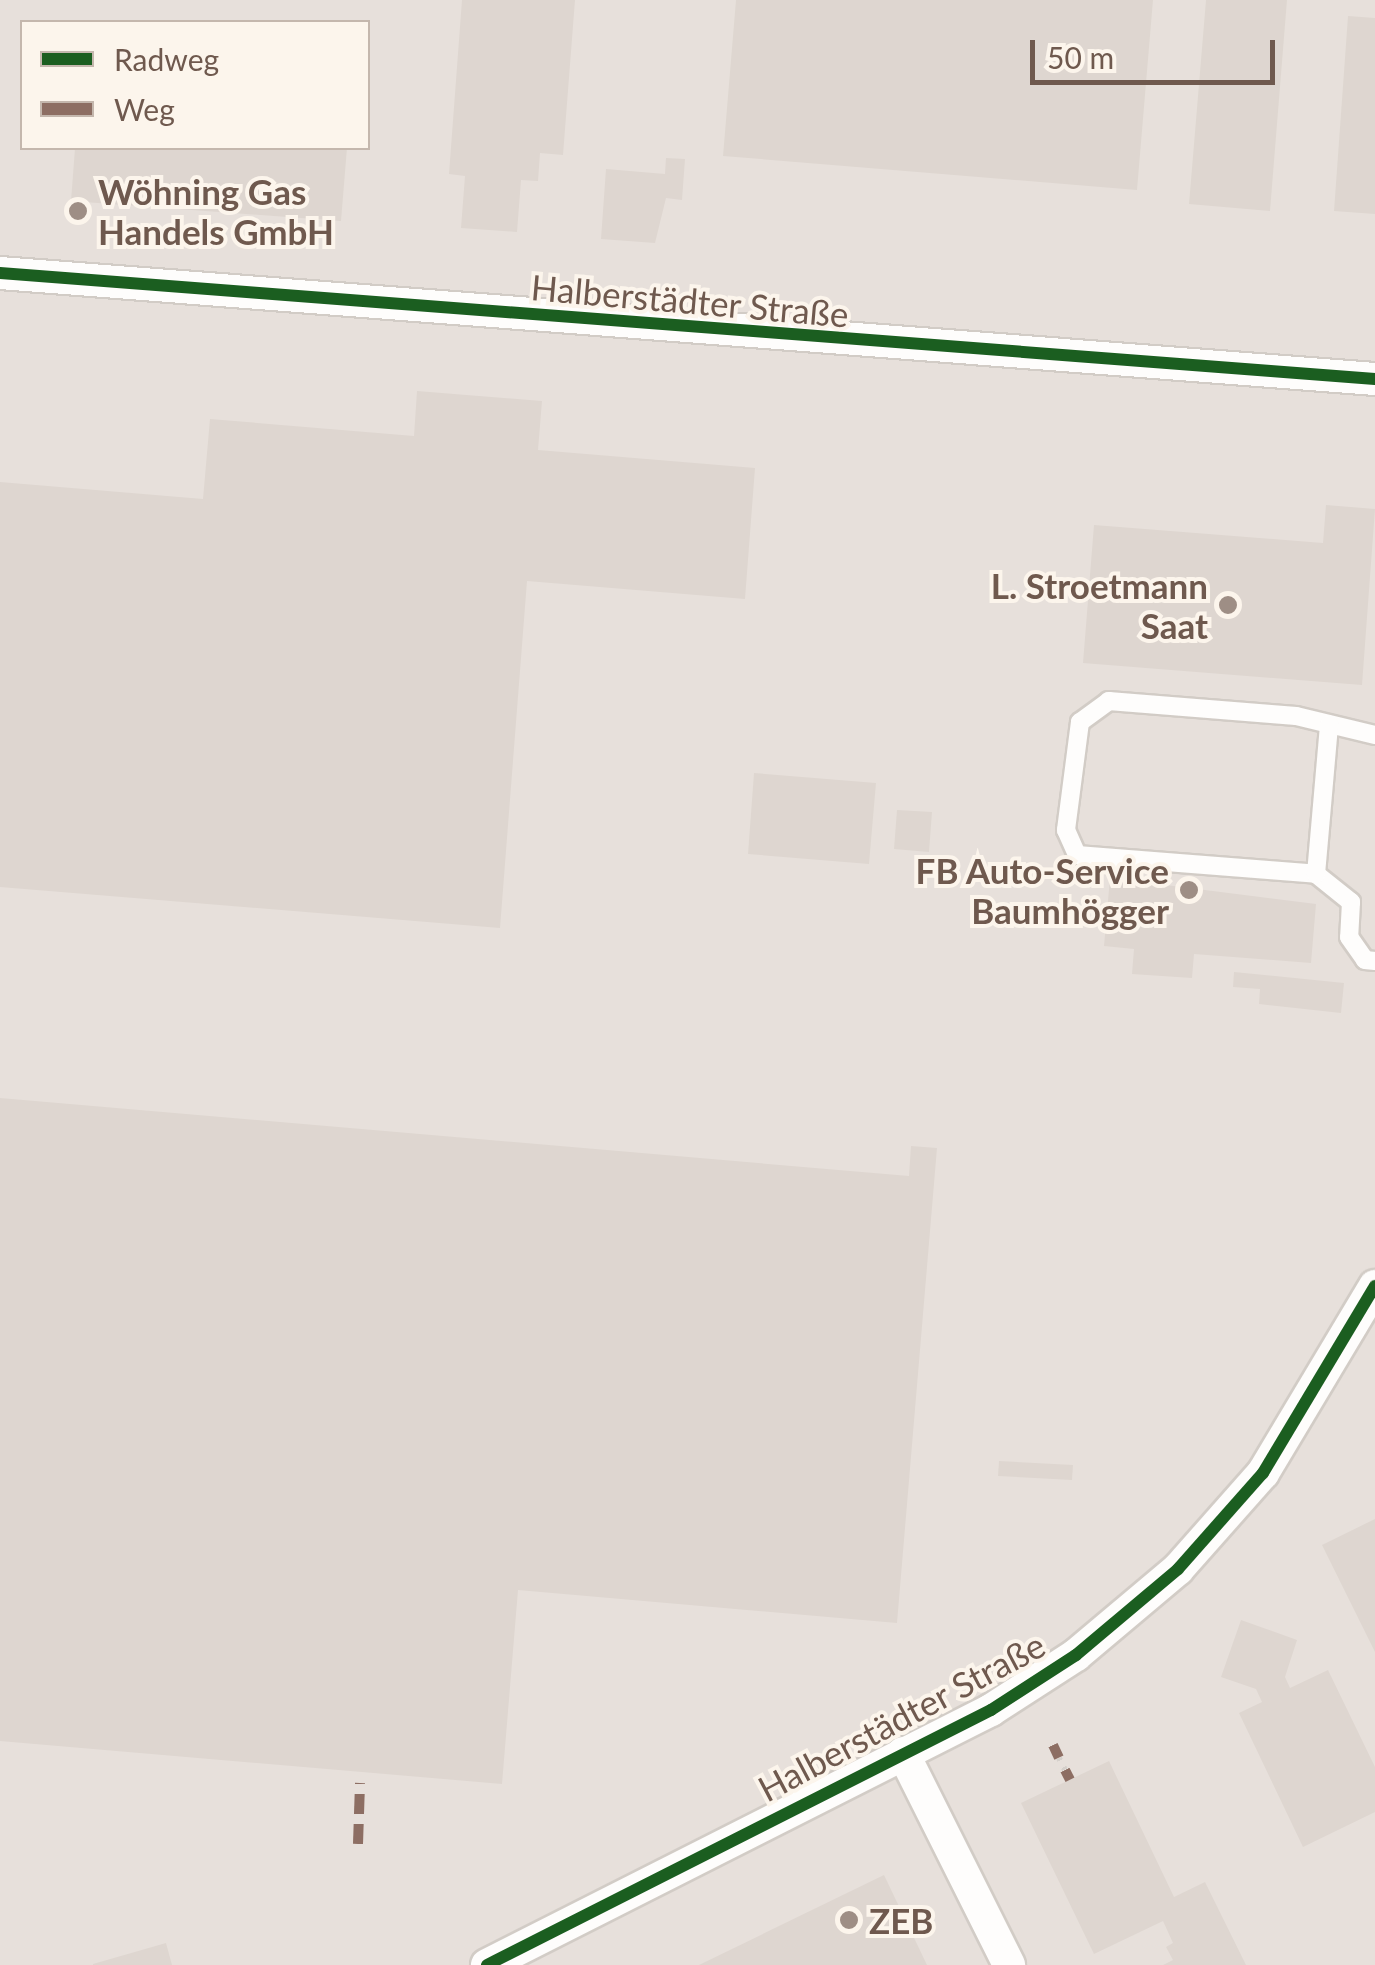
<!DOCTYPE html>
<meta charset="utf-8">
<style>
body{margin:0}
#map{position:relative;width:1375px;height:1965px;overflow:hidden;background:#f5f0ea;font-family:Lato,sans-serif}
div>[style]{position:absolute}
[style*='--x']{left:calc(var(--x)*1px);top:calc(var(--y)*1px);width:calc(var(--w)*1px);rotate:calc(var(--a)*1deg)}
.industrial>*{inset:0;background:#e7e0db}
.building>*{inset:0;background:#ded6d0}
.path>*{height:6px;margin-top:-3px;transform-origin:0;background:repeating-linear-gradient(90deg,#d5d0cb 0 2.5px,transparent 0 10.5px)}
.roads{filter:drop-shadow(2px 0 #d2ccc6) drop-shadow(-2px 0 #d2ccc6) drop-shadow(0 2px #d2ccc6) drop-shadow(0 -2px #d2ccc6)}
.lane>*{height:18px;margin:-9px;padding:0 9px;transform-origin:9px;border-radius:9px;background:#fefdfc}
.street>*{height:32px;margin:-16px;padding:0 16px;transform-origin:16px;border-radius:16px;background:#fefdfc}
.quiet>*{height:10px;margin-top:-5px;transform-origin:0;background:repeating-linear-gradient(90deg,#8d6e63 0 20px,transparent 0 30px)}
.cycleway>*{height:12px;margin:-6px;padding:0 6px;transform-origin:6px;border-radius:6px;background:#1b5e20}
.dots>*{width:28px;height:28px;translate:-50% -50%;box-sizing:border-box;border:5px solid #fcf5ec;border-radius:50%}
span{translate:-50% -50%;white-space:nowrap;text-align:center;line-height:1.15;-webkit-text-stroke:8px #fcf5ec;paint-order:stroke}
.poi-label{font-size:35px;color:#6f594e;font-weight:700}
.left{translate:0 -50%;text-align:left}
.right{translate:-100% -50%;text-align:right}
.street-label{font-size:35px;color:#6f594e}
.legend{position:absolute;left:20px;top:20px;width:350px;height:130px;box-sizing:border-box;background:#fcf5ec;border:2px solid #c4b7ad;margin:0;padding:12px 18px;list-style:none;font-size:30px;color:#6f594e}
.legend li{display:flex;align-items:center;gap:20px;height:50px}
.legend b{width:50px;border:2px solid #c4b7ad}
.scale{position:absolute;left:1030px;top:40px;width:245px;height:45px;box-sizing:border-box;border:5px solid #6f594e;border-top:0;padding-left:12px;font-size:30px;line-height:35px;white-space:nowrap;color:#6f594e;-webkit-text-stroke:8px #fcf5ec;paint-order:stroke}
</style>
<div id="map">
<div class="industrial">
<div style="clip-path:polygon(evenodd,0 0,1375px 0,1375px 1965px,0 1965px,0 0,22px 22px,368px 22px,368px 148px,22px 148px,22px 22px)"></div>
</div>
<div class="building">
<div style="clip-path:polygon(462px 0,575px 0,563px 155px,540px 153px,538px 181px,521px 180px,517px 232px,461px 228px,465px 176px,449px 174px)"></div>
<div style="clip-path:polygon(736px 0,1153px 0,1137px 190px,723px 156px)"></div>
<div style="clip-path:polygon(1206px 0,1287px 0,1270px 211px,1189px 204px)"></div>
<div style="clip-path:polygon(1348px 16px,1375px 18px,1375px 214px,1334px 211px)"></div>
<div style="clip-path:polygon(75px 148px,347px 148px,341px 221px,71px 201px)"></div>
<div style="clip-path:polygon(666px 158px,685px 159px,682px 200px,666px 198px,655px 243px,601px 239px,606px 169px,665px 174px)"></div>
<div style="clip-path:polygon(417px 391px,542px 401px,538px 450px,755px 468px,745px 599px,527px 581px,500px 928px,0 887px,0 482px,203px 499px,210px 419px,414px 436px)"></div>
<div style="clip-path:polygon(1326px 505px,1375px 509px,1362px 685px,1083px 663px,1094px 525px,1323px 543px)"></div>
<div style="clip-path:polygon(754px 773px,876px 783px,869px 864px,748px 854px)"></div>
<div style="clip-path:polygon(897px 810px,932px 812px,929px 852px,894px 849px)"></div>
<div style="clip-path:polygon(1110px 878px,1316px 904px,1311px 963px,1194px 954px,1192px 978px,1132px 974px,1134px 949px,1104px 946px)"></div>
<div style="clip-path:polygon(1234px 972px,1344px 983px,1341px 1013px,1259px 1004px,1260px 989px,1233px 987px)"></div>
<div style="clip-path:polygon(0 1098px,909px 1176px,911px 1146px,937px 1148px,897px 1623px,518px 1590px,502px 1784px,0 1741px)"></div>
<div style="clip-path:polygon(999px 1461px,1073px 1465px,1072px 1480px,998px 1476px)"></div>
<div style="clip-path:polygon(1375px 1519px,1375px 1652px,1322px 1545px)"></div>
<div style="clip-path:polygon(1241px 1620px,1297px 1640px,1285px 1677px,1290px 1688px,1328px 1670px,1375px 1767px,1375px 1812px,1303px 1847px,1239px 1713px,1262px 1702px,1256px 1689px,1221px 1677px)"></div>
<div style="clip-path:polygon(1109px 1761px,1174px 1897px,1205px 1882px,1246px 1965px,1163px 1965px,1173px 1960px,1166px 1947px,1173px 1943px,1163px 1921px,1094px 1954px,1021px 1803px)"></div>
<div style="clip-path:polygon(884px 1875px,927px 1965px,699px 1965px)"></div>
<div style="clip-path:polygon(166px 1943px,172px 1965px,93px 1965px,93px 1964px)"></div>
</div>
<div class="path">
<div style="--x:1059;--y:1758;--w:13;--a:63"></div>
</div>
<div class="roads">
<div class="lane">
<div style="--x:1375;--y:735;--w:81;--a:-166.5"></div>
<div style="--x:1296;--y:716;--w:188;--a:-175.4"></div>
<div style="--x:1109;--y:701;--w:36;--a:144"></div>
<div style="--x:1080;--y:722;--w:109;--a:97.4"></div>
<div style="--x:1066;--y:830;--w:27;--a:66"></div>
<div style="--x:1077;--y:855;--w:240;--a:4.5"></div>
<div style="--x:1316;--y:874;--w:45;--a:38.7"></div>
<div style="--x:1351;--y:902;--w:35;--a:93"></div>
<div style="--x:1349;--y:937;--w:28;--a:55"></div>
<div style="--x:1365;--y:960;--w:10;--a:6"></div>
<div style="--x:1316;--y:874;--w:150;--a:-85"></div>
</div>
<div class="street">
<div style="--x:0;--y:273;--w:1379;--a:4.41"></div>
<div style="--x:903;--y:1753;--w:237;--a:63.4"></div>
<div style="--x:487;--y:1965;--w:565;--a:-26.84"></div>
<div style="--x:991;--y:1710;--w:101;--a:-32.9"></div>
<div style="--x:1076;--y:1655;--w:133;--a:-40.1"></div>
<div style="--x:1178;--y:1569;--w:128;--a:-48.5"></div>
<div style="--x:1263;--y:1473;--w:218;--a:-59.1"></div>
</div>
</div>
<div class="quiet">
<div style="--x:1053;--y:1745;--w:14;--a:65"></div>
<div style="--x:1065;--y:1770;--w:11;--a:63"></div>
<div style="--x:358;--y:1844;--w:61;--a:-88.1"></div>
</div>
<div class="cycleway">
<div style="--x:0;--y:273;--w:1379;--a:4.41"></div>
<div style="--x:487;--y:1965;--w:565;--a:-26.84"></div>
<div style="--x:991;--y:1710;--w:101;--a:-32.9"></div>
<div style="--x:1076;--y:1655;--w:133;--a:-40.1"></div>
<div style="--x:1178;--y:1569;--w:128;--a:-48.5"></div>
<div style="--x:1263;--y:1473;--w:218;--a:-59.1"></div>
</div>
<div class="dots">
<div style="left:78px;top:211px;background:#9e8e85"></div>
<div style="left:1228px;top:605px;background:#9e8e85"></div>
<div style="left:1189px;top:890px;background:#9e8e85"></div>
<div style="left:849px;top:1920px;background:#9e8e85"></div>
</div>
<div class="poi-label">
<span class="left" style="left:98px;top:211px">Wöhning Gas<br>Handels GmbH</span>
<span class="right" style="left:1208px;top:605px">L. Stroetmann<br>Saat</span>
<span class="right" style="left:1169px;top:890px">FB Auto-Service<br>Baumhögger</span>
<span class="left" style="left:869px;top:1920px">ZEB</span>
</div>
<div class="street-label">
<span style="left:690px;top:300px;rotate:5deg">Halberstädter Straße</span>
<span style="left:901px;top:1716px;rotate:-28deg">Halberstädter Straße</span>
</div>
<ul class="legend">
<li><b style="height:12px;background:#1b5e20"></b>Radweg</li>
<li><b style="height:12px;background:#8d6e63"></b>Weg</li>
</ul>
<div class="scale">50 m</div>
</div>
